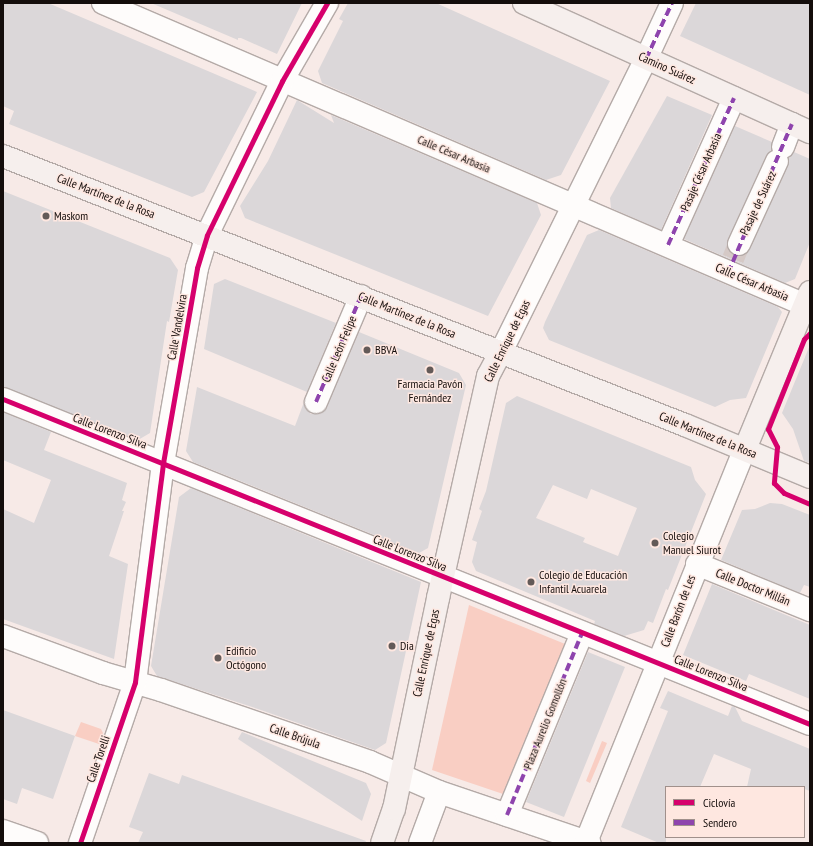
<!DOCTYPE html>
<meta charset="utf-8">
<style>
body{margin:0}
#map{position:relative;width:813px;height:846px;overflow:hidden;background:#f7eae7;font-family:"PT Sans Narrow",sans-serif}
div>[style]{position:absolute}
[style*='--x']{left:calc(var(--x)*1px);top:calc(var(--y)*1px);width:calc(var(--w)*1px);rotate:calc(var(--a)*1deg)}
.green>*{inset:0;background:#f9cec3}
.building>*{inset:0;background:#dbd7d9}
.minor-tunnel>*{height:22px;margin-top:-11px;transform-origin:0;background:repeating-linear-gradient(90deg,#d5c9c6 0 22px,transparent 0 33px)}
.roads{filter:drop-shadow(1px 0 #b4aaa7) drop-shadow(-1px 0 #b4aaa7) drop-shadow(0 1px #b4aaa7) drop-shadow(0 -1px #b4aaa7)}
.minor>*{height:22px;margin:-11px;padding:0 11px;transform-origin:11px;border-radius:11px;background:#fefcfb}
.major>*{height:22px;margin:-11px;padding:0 11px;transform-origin:11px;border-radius:11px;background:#f6efed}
.quiet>*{height:4px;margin-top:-2px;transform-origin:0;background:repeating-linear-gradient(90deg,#8e44ad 0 8px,transparent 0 12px)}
.cycleway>*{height:5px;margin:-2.5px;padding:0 2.5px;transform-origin:2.5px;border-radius:2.5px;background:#d6006c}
.dots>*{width:11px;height:11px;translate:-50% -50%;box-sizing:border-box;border:2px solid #fee7e0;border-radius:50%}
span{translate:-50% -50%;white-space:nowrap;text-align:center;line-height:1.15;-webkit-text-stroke:3px #fee7e0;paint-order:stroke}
.street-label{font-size:12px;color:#140d0b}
.poi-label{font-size:12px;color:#140d0b}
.left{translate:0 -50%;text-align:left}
.frame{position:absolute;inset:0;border:4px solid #140d0b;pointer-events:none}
.legend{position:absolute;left:665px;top:786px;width:140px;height:52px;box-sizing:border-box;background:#fee7e0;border:1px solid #a0908b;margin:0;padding:5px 7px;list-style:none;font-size:12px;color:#140d0b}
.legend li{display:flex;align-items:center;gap:8px;height:20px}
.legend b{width:20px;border:1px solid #a0908b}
</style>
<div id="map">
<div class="green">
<div style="clip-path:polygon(469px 605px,570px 646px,509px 796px,432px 770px)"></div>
<div style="clip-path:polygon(81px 722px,101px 729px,103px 733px,99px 744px,75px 736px)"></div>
<div style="clip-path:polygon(602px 741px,607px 743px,590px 783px,586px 781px)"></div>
</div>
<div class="building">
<div style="clip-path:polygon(3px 3px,48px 3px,257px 92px,204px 192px,192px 197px,9px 124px,14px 111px,3px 106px)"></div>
<div style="clip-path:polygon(151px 3px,302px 3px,277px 54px,241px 38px,238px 38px,238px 40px)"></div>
<div style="clip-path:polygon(348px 3px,436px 3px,610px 81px,561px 175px,546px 180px,322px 83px,318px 71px,343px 21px,339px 19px)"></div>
<div style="clip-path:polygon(696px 3px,810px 3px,810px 95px,680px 36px)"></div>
<div style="clip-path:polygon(667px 96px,712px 115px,661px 230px,611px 208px,610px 198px)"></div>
<div style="clip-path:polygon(297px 100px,334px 123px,331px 115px,537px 203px,541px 215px,488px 316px,245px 218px,240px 206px,268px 161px)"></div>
<div style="clip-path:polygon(735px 126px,772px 142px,771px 150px,766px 156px,728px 239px,727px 245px,729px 251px,734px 255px,741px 256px,746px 254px,750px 249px,788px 166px,789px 158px,794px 152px,810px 159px,810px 242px,795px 279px,785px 283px,684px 239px)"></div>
<div style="clip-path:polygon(3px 191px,170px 258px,178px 270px,169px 322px,167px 321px,150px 433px,138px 440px,3px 387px)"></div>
<div style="clip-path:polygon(599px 230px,778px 307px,782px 312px,746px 398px,730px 400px,715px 407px,549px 340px,543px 328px,545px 322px,587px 235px)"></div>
<div style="clip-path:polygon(225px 279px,336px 323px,307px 392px,204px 349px,214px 284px)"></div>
<div style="clip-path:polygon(359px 332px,459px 373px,466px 385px,428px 548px,419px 553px,193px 462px,186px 451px,197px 387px,295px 426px,304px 402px,306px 409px,311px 414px,318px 414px,323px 412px,327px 407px)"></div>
<div style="clip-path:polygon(810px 345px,810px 463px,804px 461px,793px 429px,782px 413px)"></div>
<div style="clip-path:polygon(evenodd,517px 396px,691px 467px,695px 480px,706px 494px,668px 590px,666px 589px,653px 623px,648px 621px,644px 630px,624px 636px,594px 624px,595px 621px,476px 571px,472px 562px,477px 542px,472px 540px,482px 511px,479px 509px,486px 491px,506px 403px,517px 396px,553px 485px,587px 499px,591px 489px,637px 508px,618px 556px,583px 542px,585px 538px,536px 518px,553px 485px)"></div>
<div style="clip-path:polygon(3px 412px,51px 432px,44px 450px,127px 483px,122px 500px,126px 502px,122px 511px,124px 511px,109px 556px,128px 564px,114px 659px,3px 619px,3px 509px,34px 523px,51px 480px,3px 460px)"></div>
<div style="clip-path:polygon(191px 488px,421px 582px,386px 743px,375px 750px,258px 709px,157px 676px,151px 666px,179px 497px)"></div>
<div style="clip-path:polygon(770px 503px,782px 504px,810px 515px,810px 587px,804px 585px,800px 593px,721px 560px,742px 510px,755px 509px)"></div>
<div style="clip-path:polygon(712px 584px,810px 625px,810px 699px,749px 674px,746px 681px,683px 655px)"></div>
<div style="clip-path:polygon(588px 652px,625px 667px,564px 817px,526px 802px)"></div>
<div style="clip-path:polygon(668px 691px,728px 716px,732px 706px,735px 707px,742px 721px,810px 749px,810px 791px,804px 789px,804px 787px,747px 787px,751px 769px,714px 754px,700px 787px,666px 787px,666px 843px,659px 843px,621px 827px,668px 711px,660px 708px)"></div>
<div style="clip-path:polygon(3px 710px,75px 736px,53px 799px,22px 788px,17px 804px,3px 799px)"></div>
<div style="clip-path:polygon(242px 732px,366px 783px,371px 794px,362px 821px,238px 739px)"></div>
<div style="clip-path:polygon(149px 773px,179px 784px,182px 775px,366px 841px,365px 843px,138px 843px,143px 832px,129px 827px)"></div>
</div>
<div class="minor-tunnel">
<div style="--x:733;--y:259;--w:16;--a:-68"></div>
</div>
<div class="roads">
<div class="minor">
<div style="--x:103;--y:3;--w:764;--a:23.28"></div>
<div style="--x:783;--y:147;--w:25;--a:-69"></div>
<div style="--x:739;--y:244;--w:91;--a:-65.4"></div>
<div style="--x:668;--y:245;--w:161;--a:-65.8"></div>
<div style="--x:501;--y:352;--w:327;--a:-63.7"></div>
<div style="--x:646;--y:59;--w:62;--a:-65.1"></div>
<div style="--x:3;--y:399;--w:870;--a:21.94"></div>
<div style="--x:316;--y:402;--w:115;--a:-67"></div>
<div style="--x:697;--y:564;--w:122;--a:22.2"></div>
<div style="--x:3;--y:636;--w:107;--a:20.3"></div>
<div style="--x:103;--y:673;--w:60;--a:16.3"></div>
<div style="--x:161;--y:690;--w:221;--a:19"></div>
<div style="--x:370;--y:762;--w:75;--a:23.5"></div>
<div style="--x:439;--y:792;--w:159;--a:18.7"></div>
<div style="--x:507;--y:815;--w:197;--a:-67.6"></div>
<div style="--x:3;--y:831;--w:36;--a:19"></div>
<div style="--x:586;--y:842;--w:424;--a:-68"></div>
<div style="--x:80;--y:843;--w:170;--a:-71.1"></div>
<div style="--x:135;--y:682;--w:221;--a:-82.7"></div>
<div style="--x:163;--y:463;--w:198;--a:-80.1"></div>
<div style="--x:197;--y:268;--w:34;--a:-73"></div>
<div style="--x:207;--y:235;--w:171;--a:-64"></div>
<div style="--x:282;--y:81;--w:90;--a:-60"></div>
<div style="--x:420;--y:843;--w:54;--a:-69.6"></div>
</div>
<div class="major">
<div style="--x:524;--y:3;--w:314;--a:24.3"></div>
<div style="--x:3;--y:156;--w:733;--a:21.53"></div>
<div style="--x:685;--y:425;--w:135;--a:22.6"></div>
<div style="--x:745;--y:449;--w:170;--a:-67.5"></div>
<div style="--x:382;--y:843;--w:36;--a:-71"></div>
<div style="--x:394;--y:809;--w:216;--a:-78.2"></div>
<div style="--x:438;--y:598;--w:228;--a:-77.3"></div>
<div style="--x:488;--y:376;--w:27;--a:-62"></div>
</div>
</div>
<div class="quiet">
<div style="--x:646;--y:59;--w:62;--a:-65.1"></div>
<div style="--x:668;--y:245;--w:161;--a:-65.8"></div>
<div style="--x:728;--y:273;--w:162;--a:-66.8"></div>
<div style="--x:316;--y:402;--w:115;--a:-67"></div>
<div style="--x:507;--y:815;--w:197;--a:-67.6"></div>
</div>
<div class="cycleway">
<div style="--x:810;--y:333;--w:8;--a:135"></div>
<div style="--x:804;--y:339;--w:97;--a:111.8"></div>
<div style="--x:768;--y:429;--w:20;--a:63"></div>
<div style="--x:777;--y:447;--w:36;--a:95"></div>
<div style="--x:774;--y:483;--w:14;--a:45"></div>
<div style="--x:784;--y:493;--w:28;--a:23"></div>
<div style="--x:3;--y:399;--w:870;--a:21.94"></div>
<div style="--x:80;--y:843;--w:170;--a:-71.1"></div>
<div style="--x:135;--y:682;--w:221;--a:-82.7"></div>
<div style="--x:163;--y:463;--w:198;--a:-80.1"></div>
<div style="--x:197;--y:268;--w:34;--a:-73"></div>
<div style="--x:207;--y:235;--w:171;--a:-64"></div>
<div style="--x:282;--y:81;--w:90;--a:-60"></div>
</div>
<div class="dots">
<div style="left:46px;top:216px;background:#635a58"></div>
<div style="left:367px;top:350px;background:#635a58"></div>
<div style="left:430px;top:370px;background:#635a58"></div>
<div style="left:655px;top:543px;background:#635a58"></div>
<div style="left:531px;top:582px;background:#635a58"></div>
<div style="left:392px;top:646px;background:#635a58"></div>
<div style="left:218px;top:658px;background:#635a58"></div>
</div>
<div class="street-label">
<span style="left:667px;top:68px;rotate:24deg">Camino Suárez</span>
<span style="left:454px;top:154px;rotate:23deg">Calle César Arbasia</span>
<span style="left:701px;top:172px;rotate:-66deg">Pasaje César Arbasia</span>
<span style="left:106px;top:196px;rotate:21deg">Calle Martínez de la Rosa</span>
<span style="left:758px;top:203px;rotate:-65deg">Pasaje de Suárez</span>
<span style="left:752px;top:282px;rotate:23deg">Calle César Arbasia</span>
<span style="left:407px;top:315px;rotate:22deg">Calle Martínez de la Rosa</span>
<span style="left:177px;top:327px;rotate:-80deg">Calle Vandelvira</span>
<span style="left:507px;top:341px;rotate:-64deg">Calle Enrique de Egas</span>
<span style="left:339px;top:349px;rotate:-67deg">Calle León Felipe</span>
<span style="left:110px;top:431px;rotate:21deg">Calle Lorenzo Silva</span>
<span style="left:708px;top:435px;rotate:22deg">Calle Martínez de la Rosa</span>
<span style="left:410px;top:553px;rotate:22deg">Calle Lorenzo Silva</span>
<span style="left:753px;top:587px;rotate:22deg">Calle Doctor Millán</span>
<span style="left:678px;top:611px;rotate:-69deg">Calle Barón de Les</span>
<span style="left:426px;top:653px;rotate:-78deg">Calle Enrique de Egas</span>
<span style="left:711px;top:673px;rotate:22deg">Calle Lorenzo Silva</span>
<span style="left:545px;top:724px;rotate:-68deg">Plaza Aurelio Gomollón</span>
<span style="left:295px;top:736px;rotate:19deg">Calle Brújula</span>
<span style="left:98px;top:759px;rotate:-71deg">Calle Torelli</span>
</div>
<div class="poi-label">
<span class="left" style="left:54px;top:216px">Maskom</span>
<span class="left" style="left:375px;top:350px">BBVA</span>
<span style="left:430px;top:391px">Farmacia Pavón<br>Fernández</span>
<span class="left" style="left:663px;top:543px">Colegio<br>Manuel Siurot</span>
<span class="left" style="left:539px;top:582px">Colegio de Educación<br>Infantil Acuarela</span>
<span class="left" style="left:400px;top:646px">Dia</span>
<span class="left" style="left:226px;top:658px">Edificio<br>Octógono</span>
</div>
<div class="frame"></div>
<ul class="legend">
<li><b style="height:5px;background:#d6006c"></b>Ciclovía</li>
<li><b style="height:5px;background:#8e44ad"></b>Sendero</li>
</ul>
</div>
